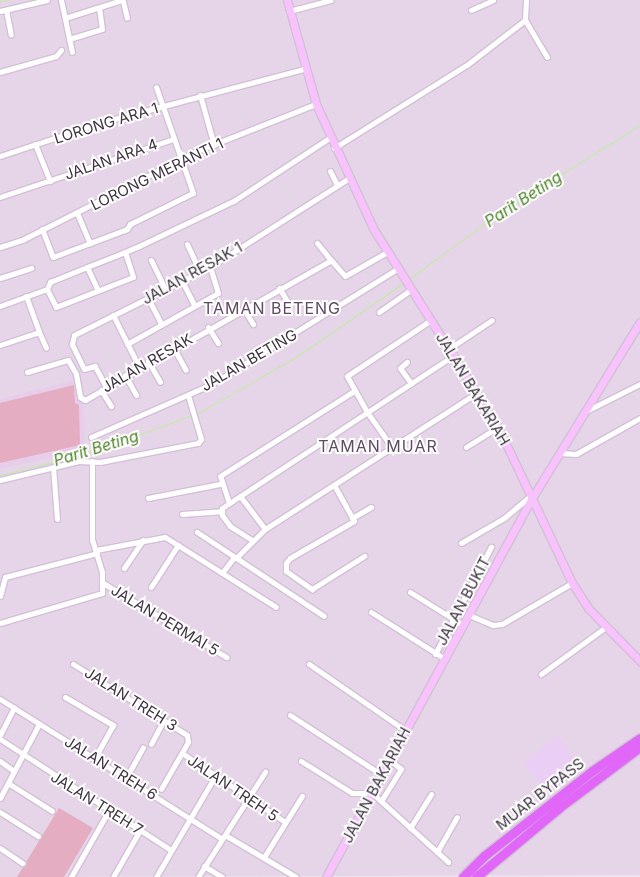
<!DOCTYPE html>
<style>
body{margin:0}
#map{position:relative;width:640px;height:877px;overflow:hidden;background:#efe3f1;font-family:Inter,sans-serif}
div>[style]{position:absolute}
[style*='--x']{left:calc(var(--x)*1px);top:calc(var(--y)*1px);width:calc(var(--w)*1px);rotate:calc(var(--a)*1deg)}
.residential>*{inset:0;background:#e6d5e8}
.commercial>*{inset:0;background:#eacef3}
.education>*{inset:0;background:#e7cdea}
.green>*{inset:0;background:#e4adc1}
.stream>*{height:1px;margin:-0.5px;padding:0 0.5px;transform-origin:0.5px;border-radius:0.5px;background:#c0eca0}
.roads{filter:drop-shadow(1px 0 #d3c0d7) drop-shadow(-1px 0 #d3c0d7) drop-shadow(0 1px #d3c0d7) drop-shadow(0 -1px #d3c0d7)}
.street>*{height:5px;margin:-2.5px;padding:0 2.5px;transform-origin:2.5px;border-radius:2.5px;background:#fff}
.secondary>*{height:7px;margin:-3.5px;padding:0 3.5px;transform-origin:3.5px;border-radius:3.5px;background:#f8c2fc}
.highway>*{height:9px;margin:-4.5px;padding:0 4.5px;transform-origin:4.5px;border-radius:4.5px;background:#e167f8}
span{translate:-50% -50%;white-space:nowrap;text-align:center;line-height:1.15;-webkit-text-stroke:4px #fff;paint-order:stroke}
.street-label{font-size:15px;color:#3f3442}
.water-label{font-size:16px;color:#4e832a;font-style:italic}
.neighbourhood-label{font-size:16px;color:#5f4b64;letter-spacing:1px}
</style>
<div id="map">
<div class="residential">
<div style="clip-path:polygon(0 0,640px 0,640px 875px,0 877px)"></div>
</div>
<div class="commercial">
<div style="clip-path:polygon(558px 735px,579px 765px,546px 791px,524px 764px)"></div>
</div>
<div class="education">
<div style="clip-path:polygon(82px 378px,85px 450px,0 469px,0 399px)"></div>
</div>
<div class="green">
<div style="clip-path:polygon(74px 385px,75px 403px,79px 405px,80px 445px,0 463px,0 403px)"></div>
<div style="clip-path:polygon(59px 808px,93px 828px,64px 877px,17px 877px)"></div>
</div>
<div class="stream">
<div style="--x:0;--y:1;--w:8;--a:-7"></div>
<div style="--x:410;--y:278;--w:114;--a:-36.1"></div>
<div style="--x:502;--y:211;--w:163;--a:-31.9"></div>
<div style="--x:197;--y:414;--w:118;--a:-30"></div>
<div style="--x:299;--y:355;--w:125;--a:-34.6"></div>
<div style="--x:0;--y:475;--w:89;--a:-13.6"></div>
<div style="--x:87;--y:454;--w:110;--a:-20.3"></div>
</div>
<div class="roads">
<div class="street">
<div style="--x:61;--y:0;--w:53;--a:78.1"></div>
<div style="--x:526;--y:0;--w:20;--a:93"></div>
<div style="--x:525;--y:20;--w:43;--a:59.3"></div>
<div style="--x:123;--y:1;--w:17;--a:77"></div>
<div style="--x:6;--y:10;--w:25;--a:79"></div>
<div style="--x:471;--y:10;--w:24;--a:-24"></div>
<div style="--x:0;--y:11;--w:48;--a:-13.2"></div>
<div style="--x:289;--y:11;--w:43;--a:-14.7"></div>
<div style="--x:65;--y:18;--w:60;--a:-17.5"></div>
<div style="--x:69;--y:39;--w:34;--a:-17"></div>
<div style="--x:102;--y:29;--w:21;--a:-98"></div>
<div style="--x:0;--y:72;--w:58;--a:-15.9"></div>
<div style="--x:56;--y:56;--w:8;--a:-50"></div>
<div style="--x:200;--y:95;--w:52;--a:74.4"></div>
<div style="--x:35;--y:144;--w:40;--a:68"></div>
<div style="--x:334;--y:148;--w:158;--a:-32.1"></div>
<div style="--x:468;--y:64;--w:72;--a:-37.7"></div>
<div style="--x:0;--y:156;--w:108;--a:-18.3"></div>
<div style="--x:103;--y:122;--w:208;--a:-14.8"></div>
<div style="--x:330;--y:171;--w:16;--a:63"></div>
<div style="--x:0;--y:197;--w:182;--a:-18.5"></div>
<div style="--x:77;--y:213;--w:33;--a:67"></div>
<div style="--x:42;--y:229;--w:30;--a:69"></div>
<div style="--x:53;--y:257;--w:79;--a:-20.7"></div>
<div style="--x:127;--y:229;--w:6;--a:-59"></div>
<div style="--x:130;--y:224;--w:70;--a:-26.2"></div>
<div style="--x:193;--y:193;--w:112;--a:-109.2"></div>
<div style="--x:317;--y:243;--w:22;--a:51"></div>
<div style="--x:187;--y:244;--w:31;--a:65"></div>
<div style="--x:0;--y:247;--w:25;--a:-18"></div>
<div style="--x:24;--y:239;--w:194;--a:-27"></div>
<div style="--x:197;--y:151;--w:128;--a:-21.6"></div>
<div style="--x:125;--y:252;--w:26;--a:72"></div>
<div style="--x:133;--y:277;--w:83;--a:158.7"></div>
<div style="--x:56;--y:307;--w:20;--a:-117"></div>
<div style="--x:47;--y:289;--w:8;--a:-67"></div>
<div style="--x:50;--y:282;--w:40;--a:-22"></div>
<div style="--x:87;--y:267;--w:41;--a:-21.5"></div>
<div style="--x:125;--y:252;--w:13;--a:-23"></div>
<div style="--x:137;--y:247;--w:109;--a:-25.6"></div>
<div style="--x:235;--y:200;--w:113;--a:-33.4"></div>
<div style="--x:151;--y:260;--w:32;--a:64"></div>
<div style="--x:87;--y:267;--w:26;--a:65"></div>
<div style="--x:0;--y:278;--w:33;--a:-18"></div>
<div style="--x:182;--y:281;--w:27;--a:63"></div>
<div style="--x:279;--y:288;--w:19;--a:58"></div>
<div style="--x:26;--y:296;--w:38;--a:70"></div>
<div style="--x:148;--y:298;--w:28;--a:63"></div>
<div style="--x:0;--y:306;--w:50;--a:-19.9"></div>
<div style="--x:243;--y:308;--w:19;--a:58"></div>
<div style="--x:379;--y:312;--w:39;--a:-35"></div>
<div style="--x:113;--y:315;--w:58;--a:63.4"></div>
<div style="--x:208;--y:327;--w:19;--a:58"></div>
<div style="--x:127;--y:344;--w:104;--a:-29.3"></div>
<div style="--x:218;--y:293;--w:27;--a:-107"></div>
<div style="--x:0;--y:345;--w:41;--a:-18.4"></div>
<div style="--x:39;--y:332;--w:17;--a:66"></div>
<div style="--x:173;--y:347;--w:26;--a:61"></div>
<div style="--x:450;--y:348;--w:50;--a:-33.7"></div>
<div style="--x:148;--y:361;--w:24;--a:60"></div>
<div style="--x:407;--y:362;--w:9;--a:139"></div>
<div style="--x:400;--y:368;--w:19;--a:54"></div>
<div style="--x:27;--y:372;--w:43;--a:-16.3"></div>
<div style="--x:68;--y:360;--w:16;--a:60"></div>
<div style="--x:76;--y:374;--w:23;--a:80"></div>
<div style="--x:80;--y:397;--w:6;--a:31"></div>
<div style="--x:85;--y:400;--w:283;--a:-29.6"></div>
<div style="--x:331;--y:260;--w:21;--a:49"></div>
<div style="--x:345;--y:276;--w:48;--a:-29.7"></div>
<div style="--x:125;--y:375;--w:23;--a:61"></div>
<div style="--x:106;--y:387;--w:24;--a:-118"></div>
<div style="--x:95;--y:366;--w:11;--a:165"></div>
<div style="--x:84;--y:369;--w:28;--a:-116"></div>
<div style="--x:72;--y:344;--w:9;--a:-77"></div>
<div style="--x:74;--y:335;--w:152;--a:-26.6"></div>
<div style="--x:210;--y:267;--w:165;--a:-32.6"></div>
<div style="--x:101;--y:390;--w:19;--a:58"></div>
<div style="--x:586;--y:411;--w:60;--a:-26.6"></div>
<div style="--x:91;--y:437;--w:132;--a:-23.7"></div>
<div style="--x:212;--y:384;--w:219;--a:-31.9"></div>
<div style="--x:391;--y:446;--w:42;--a:-125.2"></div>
<div style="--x:367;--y:412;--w:41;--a:-119.1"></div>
<div style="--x:347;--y:376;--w:101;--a:-33.7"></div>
<div style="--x:466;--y:447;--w:38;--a:-32"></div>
<div style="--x:560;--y:453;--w:16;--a:4"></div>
<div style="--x:576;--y:454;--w:73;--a:-29.4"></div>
<div style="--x:53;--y:467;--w:52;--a:85.6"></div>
<div style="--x:0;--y:480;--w:81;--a:-13.5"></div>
<div style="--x:79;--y:461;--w:21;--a:3"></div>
<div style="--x:100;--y:462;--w:100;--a:-11"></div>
<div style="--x:198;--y:443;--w:5;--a:-53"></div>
<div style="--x:201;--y:439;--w:46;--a:-106.5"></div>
<div style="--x:334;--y:485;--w:41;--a:60.9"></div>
<div style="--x:354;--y:521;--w:74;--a:150"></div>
<div style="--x:290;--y:558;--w:6;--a:129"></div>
<div style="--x:286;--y:563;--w:8;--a:90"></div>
<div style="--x:286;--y:571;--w:32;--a:35"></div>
<div style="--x:312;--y:589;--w:62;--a:-32.4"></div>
<div style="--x:240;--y:496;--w:41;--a:52.9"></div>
<div style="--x:148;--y:498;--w:73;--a:-11"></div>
<div style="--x:229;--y:503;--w:28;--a:-108"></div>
<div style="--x:220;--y:476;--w:159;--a:-32.4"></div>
<div style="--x:182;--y:514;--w:39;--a:-4"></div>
<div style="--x:352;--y:518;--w:22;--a:-30"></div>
<div style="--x:197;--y:532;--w:152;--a:33.5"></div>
<div style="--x:252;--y:540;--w:26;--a:-148"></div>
<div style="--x:230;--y:526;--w:14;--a:-126"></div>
<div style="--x:222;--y:515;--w:7;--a:-90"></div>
<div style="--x:222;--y:508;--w:278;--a:-33.4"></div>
<div style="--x:461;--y:543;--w:50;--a:-30.2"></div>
<div style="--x:504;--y:518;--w:35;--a:-40"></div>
<div style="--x:96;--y:550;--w:70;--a:-10.7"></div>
<div style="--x:165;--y:537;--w:131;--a:32.2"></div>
<div style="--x:236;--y:558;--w:41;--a:-45"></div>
<div style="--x:265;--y:529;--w:253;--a:-32.7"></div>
<div style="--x:124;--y:568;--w:34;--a:-56"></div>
<div style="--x:222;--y:573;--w:20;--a:-53"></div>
<div style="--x:103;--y:583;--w:144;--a:31"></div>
<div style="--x:151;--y:587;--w:50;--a:-57.3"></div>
<div style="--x:410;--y:592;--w:62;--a:31.9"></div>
<div style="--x:0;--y:596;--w:20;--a:-75"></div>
<div style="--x:5;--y:577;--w:95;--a:-14.6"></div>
<div style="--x:371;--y:612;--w:88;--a:32.4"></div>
<div style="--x:469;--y:615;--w:26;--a:23"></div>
<div style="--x:493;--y:625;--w:9;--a:-6"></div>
<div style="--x:502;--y:624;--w:81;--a:-30.4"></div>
<div style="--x:0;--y:623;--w:106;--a:-16.4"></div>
<div style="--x:102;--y:593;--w:21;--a:-90"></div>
<div style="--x:102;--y:572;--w:34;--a:-107"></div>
<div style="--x:92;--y:539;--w:78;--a:-90"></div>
<div style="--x:435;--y:654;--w:121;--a:-62.4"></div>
<div style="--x:73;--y:664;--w:134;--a:31.9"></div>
<div style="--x:187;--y:735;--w:7;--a:82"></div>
<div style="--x:188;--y:742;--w:54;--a:119.9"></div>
<div style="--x:309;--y:664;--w:118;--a:34.6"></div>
<div style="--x:541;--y:674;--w:80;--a:-35.9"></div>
<div style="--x:65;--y:697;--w:56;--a:30.3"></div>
<div style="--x:113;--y:725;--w:39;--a:119"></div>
<div style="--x:0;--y:699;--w:261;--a:32.2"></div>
<div style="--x:290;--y:715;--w:110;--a:33.1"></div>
<div style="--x:0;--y:735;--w:31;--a:-63"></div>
<div style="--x:0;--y:739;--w:204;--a:33"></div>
<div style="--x:151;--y:744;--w:27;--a:-62"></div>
<div style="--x:182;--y:753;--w:124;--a:33.8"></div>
<div style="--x:0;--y:761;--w:17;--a:36"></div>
<div style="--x:301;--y:761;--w:60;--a:32.1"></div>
<div style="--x:352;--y:793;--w:20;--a:0"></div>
<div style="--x:372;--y:793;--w:103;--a:42.2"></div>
<div style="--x:126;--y:778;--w:35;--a:-61"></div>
<div style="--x:8;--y:783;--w:52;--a:32.5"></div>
<div style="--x:0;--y:798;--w:84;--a:-62.2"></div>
<div style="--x:381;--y:801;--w:38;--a:-58"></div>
<div style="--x:401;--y:769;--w:14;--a:-141"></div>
<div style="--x:0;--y:812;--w:45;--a:32.3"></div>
<div style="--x:410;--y:828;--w:40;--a:-58"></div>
<div style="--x:225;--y:835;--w:82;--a:30.6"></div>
<div style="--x:0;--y:848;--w:27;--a:34"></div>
<div style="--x:437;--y:852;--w:40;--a:-60.3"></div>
<div style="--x:264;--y:857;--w:72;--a:-58.1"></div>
<div style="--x:204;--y:866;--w:21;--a:31"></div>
<div style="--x:71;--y:877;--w:77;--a:-60.4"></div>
<div style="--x:113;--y:877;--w:54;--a:-60.1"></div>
<div style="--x:156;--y:877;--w:117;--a:-59.7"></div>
<div style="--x:198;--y:877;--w:125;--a:-57.5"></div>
</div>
<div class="secondary">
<div style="--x:287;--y:0;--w:108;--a:74.4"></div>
<div style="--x:316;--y:104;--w:136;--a:65.3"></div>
<div style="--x:373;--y:228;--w:235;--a:57.9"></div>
<div style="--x:498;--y:427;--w:173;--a:64.6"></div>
<div style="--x:572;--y:583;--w:31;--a:57"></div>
<div style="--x:589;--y:609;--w:73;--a:45.6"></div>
<div style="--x:326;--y:877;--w:431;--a:-61.5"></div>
<div style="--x:532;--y:498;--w:206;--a:-58.5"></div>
</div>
<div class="highway">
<div style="--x:463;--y:877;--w:30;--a:-45"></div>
<div style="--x:484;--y:856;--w:137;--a:-38.2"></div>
<div style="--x:592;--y:771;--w:58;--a:-34.5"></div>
<div style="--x:476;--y:877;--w:109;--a:-39.8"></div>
<div style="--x:560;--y:807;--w:100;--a:-36.9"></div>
</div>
</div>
<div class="street-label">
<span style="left:106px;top:123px;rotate:-17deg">LORONG ARA 1</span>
<span style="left:111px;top:159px;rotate:-19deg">JALAN ARA 4</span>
<span style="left:157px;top:174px;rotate:-26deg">LORONG MERANTI 1</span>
<span style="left:192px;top:273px;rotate:-29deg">JALAN RESAK 1</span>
<span style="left:249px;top:360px;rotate:-30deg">JALAN BETING</span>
<span style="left:147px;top:363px;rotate:-30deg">JALAN RESAK</span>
<span style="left:473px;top:389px;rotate:59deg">JALAN BAKARIAH</span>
<span style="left:463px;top:601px;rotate:-62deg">JALAN BUKIT</span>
<span style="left:165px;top:620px;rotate:31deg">JALAN PERMAI 5</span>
<span style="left:131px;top:699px;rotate:32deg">JALAN TREH 3</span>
<span style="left:111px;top:768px;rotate:32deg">JALAN TREH 6</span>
<span style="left:376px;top:785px;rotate:-62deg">JALAN BAKARIAH</span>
<span style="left:233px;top:788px;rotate:34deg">JALAN TREH 5</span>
<span style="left:540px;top:794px;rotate:-38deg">MUAR BYPASS</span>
<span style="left:97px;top:803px;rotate:32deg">JALAN TREH 7</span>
</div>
<div class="water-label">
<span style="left:523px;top:199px;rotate:-33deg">Parit Beting</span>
<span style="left:96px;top:448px;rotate:-17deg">Parit Beting</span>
</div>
<div class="neighbourhood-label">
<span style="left:272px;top:308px">TAMAN BETENG</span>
<span style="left:378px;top:446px">TAMAN MUAR</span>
</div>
</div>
